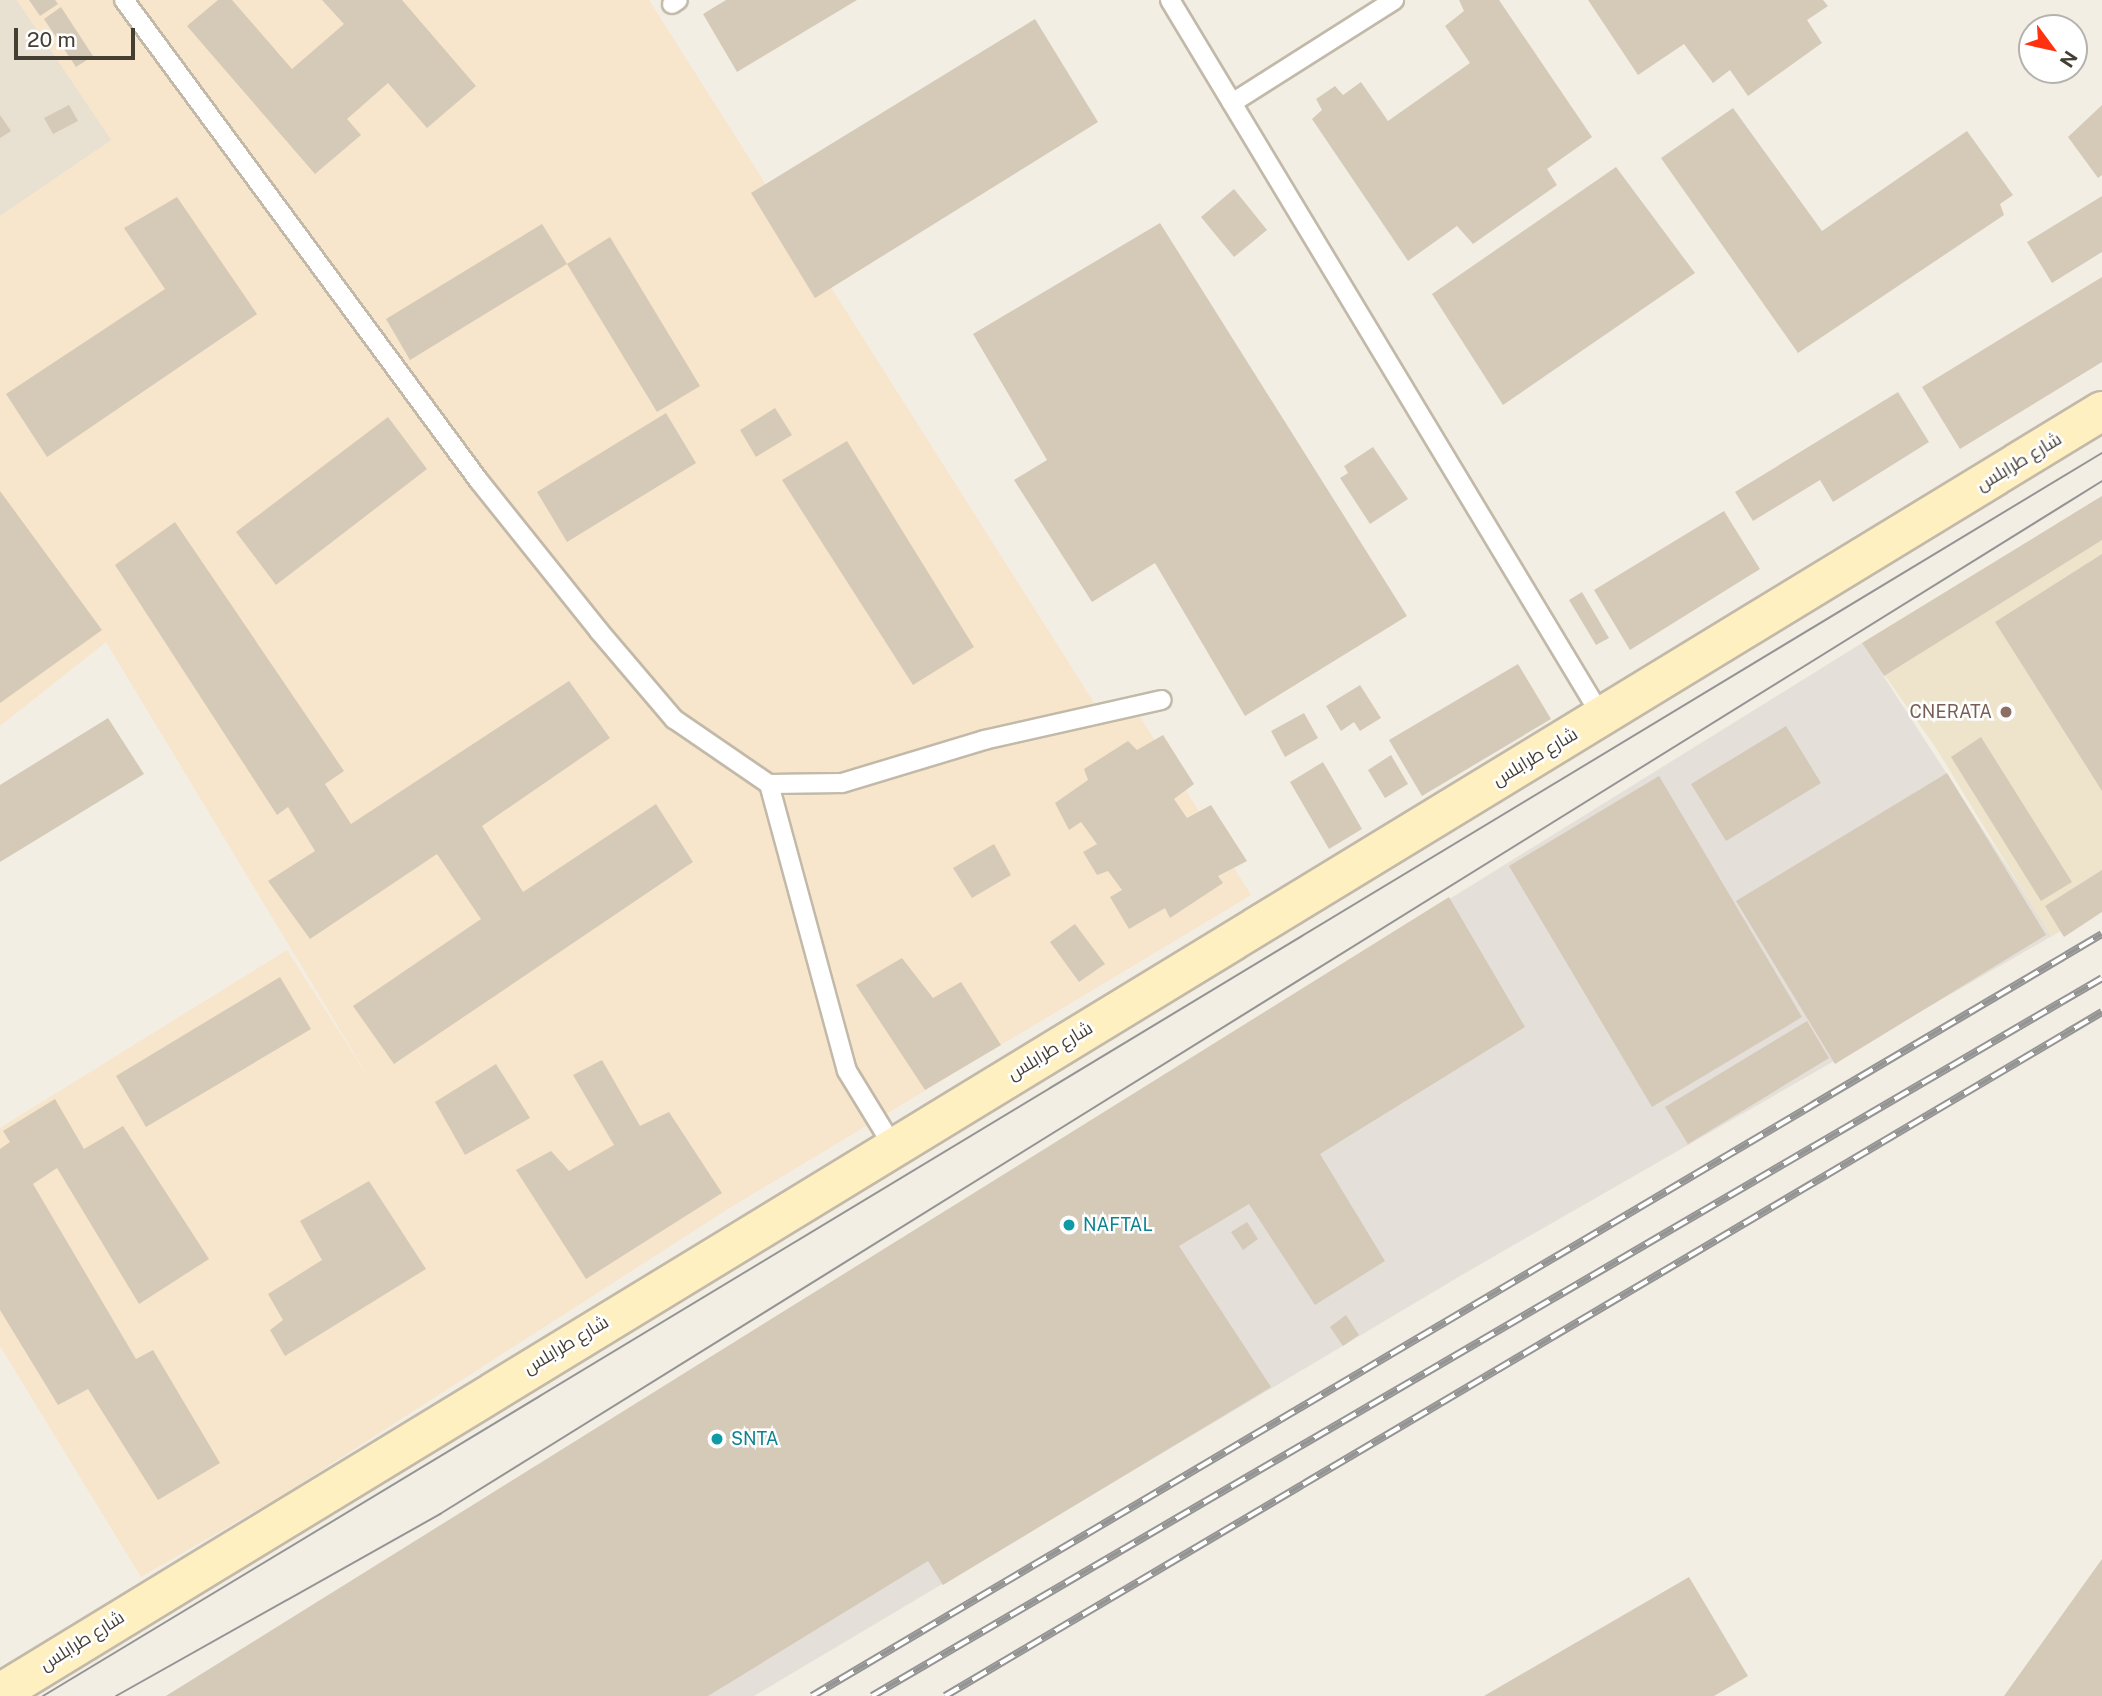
<!DOCTYPE html>
<meta charset="utf-8">
<style>
body{margin:0}
#map{position:relative;width:2102px;height:1696px;overflow:hidden;background:#f3eee3;font-family:"Public Sans",Cairo,sans-serif}
div>[style]{position:absolute}
[style*='--x']{left:calc(var(--x)*1px);top:calc(var(--y)*1px);width:calc(var(--w)*1px);rotate:calc(var(--a)*1deg)}
.residential>*{inset:0;background:#e8e0d1}
.commercial>*{inset:0;background:#f7e5cc}
.industrial>*{inset:0;background:#e5dfd9}
.education>*{inset:0;background:#eee4cc}
.building>*{inset:0;background:#d5cab8}
.roads{filter:drop-shadow(2px 0 #c2b9a8) drop-shadow(-2px 0 #c2b9a8) drop-shadow(0 2px #c2b9a8) drop-shadow(0 -2px #c2b9a8)}
.lane>*{height:18px;margin:-9px;padding:0 9px;transform-origin:9px;border-radius:9px;background:#fff}
.secondary>*{height:38px;margin:-19px;padding:0 19px;transform-origin:19px;border-radius:19px;background:#fff0c2}
.tram>*{height:2px;margin:-1px;padding:0 1px;transform-origin:1px;border-radius:1px;background:#949494}
.rail>*{height:8px;margin-top:-4px;transform-origin:0;background:repeating-linear-gradient(90deg,#fff 0 16px,#949494 0 32px);box-sizing:border-box;border-block:2px solid #949494}
.dots>*{width:19px;height:19px;translate:-50% -50%;box-sizing:border-box;border:4px solid #fff;border-radius:50%}
span{translate:-50% -50%;white-space:nowrap;text-align:center;line-height:1.15;-webkit-text-stroke:5px #fff;paint-order:stroke}
.street-label{font-size:18px;color:#453e33}
.education-label{font-size:18px;color:#785e54}
.right{translate:-100% -50%;text-align:right}
.culture-label{font-size:18px;color:#0d838f}
.left{translate:0 -50%;text-align:left}
.north{position:absolute;left:2018px;top:14px;width:70px;height:70px;box-sizing:border-box;background:#fff;border:2px solid #b5b2ad;border-radius:50%;rotate:123deg;font-size:19px;font-weight:700;line-height:28px;text-align:center;color:#453e33}
.north::after{content:'';display:block;margin:auto;width:24px;height:32px;background:#ff310f;clip-path:polygon(50% 0,100% 100%,50% 72%,0 100%)}
.scale{position:absolute;left:14px;top:28px;width:121px;height:32px;box-sizing:border-box;border:4px solid #453e33;border-top:0;padding-left:9px;font-size:21px;line-height:24px;white-space:nowrap;color:#453e33;-webkit-text-stroke:5px #fff;paint-order:stroke}
</style>
<div id="map">
<div class="residential">
<div style="clip-path:polygon(0 0,17px 0,112px 140px,0 216px)"></div>
</div>
<div class="commercial">
<div style="clip-path:polygon(17px 0,649px 0,1105px 720px,1132px 704px,1251px 895px,731px 1207px,283px 1495px,141px 1577px,0 1346px,0 1128px,287px 950px,372px 1083px,106px 642px,0 726px,0 216px,111px 140px)"></div>
</div>
<div class="industrial">
<div style="clip-path:polygon(1862px 643px,2052px 936px,1467px 1272px,754px 1696px,166px 1696px)"></div>
</div>
<div class="education">
<div style="clip-path:polygon(2102px 496px,2102px 906px,2051px 937px,1936px 748px,1862px 643px)"></div>
</div>
<div class="building">
<div style="clip-path:polygon(29px 0,55px 0,58px 4px,40px 16px)"></div>
<div style="clip-path:polygon(218px 0,232px 0,292px 69px,344px 24px,322px 0,402px 0,476px 86px,427px 128px,388px 83px,347px 119px,361px 135px,315px 174px,187px 26px)"></div>
<div style="clip-path:polygon(726px 0,857px 0,737px 72px,703px 14px)"></div>
<div style="clip-path:polygon(1459px 0,1499px 0,1592px 137px,1547px 169px,1557px 185px,1473px 244px,1457px 226px,1408px 261px,1312px 119px,1322px 110px,1316px 99px,1335px 86px,1343px 95px,1361px 82px,1388px 121px,1470px 63px,1445px 26px,1464px 11px)"></div>
<div style="clip-path:polygon(1588px 0,1823px 0,1828px 6px,1807px 20px,1822px 43px,1748px 96px,1730px 70px,1713px 83px,1684px 44px,1638px 75px)"></div>
<div style="clip-path:polygon(61px 7px,93px 56px,76px 67px,44px 19px)"></div>
<div style="clip-path:polygon(1035px 19px,1098px 122px,815px 298px,751px 193px)"></div>
<div style="clip-path:polygon(69px 105px,78px 121px,53px 134px,44px 118px)"></div>
<div style="clip-path:polygon(2102px 105px,2102px 175px,2098px 178px,2068px 137px)"></div>
<div style="clip-path:polygon(1733px 108px,1822px 231px,1967px 131px,2013px 195px,2000px 204px,2004px 215px,1798px 353px,1661px 158px)"></div>
<div style="clip-path:polygon(0 115px,11px 131px,0 138px)"></div>
<div style="clip-path:polygon(1616px 167px,1695px 273px,1503px 405px,1432px 294px)"></div>
<div style="clip-path:polygon(1234px 189px,1267px 230px,1234px 257px,1201px 217px)"></div>
<div style="clip-path:polygon(2102px 196px,2102px 252px,2052px 283px,2027px 242px)"></div>
<div style="clip-path:polygon(177px 197px,257px 314px,47px 457px,6px 394px,165px 289px,124px 228px)"></div>
<div style="clip-path:polygon(1160px 223px,1407px 616px,1245px 716px,1155px 563px,1092px 602px,1014px 480px,1047px 460px,973px 334px)"></div>
<div style="clip-path:polygon(542px 224px,567px 264px,610px 237px,700px 386px,657px 412px,567px 264px,410px 360px,386px 319px)"></div>
<div style="clip-path:polygon(2102px 277px,2102px 362px,1960px 449px,1922px 387px)"></div>
<div style="clip-path:polygon(1898px 392px,1929px 442px,1833px 502px,1820px 480px,1753px 521px,1735px 492px)"></div>
<div style="clip-path:polygon(775px 408px,792px 435px,756px 457px,740px 430px)"></div>
<div style="clip-path:polygon(666px 413px,696px 463px,567px 542px,537px 492px)"></div>
<div style="clip-path:polygon(388px 417px,427px 469px,276px 585px,236px 532px)"></div>
<div style="clip-path:polygon(847px 441px,974px 647px,913px 685px,782px 480px)"></div>
<div style="clip-path:polygon(1373px 447px,1408px 499px,1370px 524px,1340px 478px,1348px 473px,1344px 466px)"></div>
<div style="clip-path:polygon(0 491px,102px 630px,0 703px)"></div>
<div style="clip-path:polygon(2102px 496px,2102px 540px,1884px 676px,1862px 643px)"></div>
<div style="clip-path:polygon(1724px 511px,1760px 569px,1630px 650px,1594px 590px)"></div>
<div style="clip-path:polygon(175px 522px,344px 771px,325px 784px,351px 824px,569px 681px,610px 738px,482px 826px,523px 892px,656px 804px,693px 862px,394px 1064px,353px 1006px,481px 919px,437px 854px,310px 939px,268px 881px,315px 851px,288px 807px,277px 815px,115px 565px)"></div>
<div style="clip-path:polygon(2102px 554px,2102px 791px,1995px 622px)"></div>
<div style="clip-path:polygon(1582px 592px,1609px 638px,1596px 645px,1569px 600px)"></div>
<div style="clip-path:polygon(1518px 664px,1551px 719px,1422px 796px,1389px 740px)"></div>
<div style="clip-path:polygon(1360px 685px,1381px 718px,1360px 731px,1354px 722px,1341px 731px,1326px 706px)"></div>
<div style="clip-path:polygon(1304px 713px,1318px 738px,1285px 757px,1271px 731px)"></div>
<div style="clip-path:polygon(108px 718px,144px 774px,0 862px,0 785px)"></div>
<div style="clip-path:polygon(1786px 726px,1821px 783px,1726px 841px,1691px 784px)"></div>
<div style="clip-path:polygon(1163px 735px,1194px 784px,1174px 799px,1187px 818px,1211px 805px,1247px 861px,1218px 876px,1223px 883px,1170px 918px,1165px 908px,1129px 929px,1110px 897px,1122px 890px,1108px 871px,1097px 875px,1083px 852px,1097px 844px,1081px 822px,1069px 830px,1055px 803px,1088px 780px,1084px 769px,1128px 741px,1137px 750px)"></div>
<div style="clip-path:polygon(1981px 737px,2072px 882px,2041px 901px,1951px 757px)"></div>
<div style="clip-path:polygon(1391px 755px,1408px 784px,1385px 798px,1368px 770px)"></div>
<div style="clip-path:polygon(1323px 762px,1362px 829px,1329px 849px,1290px 782px)"></div>
<div style="clip-path:polygon(1947px 773px,2046px 935px,1835px 1064px,1736px 901px)"></div>
<div style="clip-path:polygon(1659px 776px,1802px 1017px,1652px 1107px,1509px 866px)"></div>
<div style="clip-path:polygon(994px 844px,1011px 875px,972px 898px,953px 868px)"></div>
<div style="clip-path:polygon(2102px 870px,2102px 912px,2064px 937px,2045px 906px)"></div>
<div style="clip-path:polygon(1449px 897px,1525px 1027px,1320px 1154px,1385px 1261px,1315px 1305px,1249px 1204px,1179px 1246px,1271px 1387px,943px 1585px,928px 1561px,708px 1696px,166px 1696px)"></div>
<div style="clip-path:polygon(1075px 924px,1105px 964px,1079px 982px,1050px 942px)"></div>
<div style="clip-path:polygon(902px 958px,933px 998px,961px 982px,1001px 1045px,925px 1090px,856px 985px)"></div>
<div style="clip-path:polygon(280px 977px,311px 1029px,146px 1127px,116px 1076px)"></div>
<div style="clip-path:polygon(1807px 1021px,1829px 1058px,1688px 1144px,1665px 1107px)"></div>
<div style="clip-path:polygon(602px 1060px,640px 1126px,669px 1112px,722px 1193px,586px 1279px,516px 1170px,551px 1151px,569px 1171px,614px 1145px,573px 1075px)"></div>
<div style="clip-path:polygon(496px 1064px,530px 1118px,465px 1155px,435px 1102px)"></div>
<div style="clip-path:polygon(55px 1099px,84px 1149px,123px 1126px,209px 1259px,139px 1304px,57px 1168px,33px 1184px,136px 1359px,153px 1350px,220px 1463px,158px 1500px,88px 1389px,58px 1405px,0 1310px,0 1149px,10px 1142px,3px 1131px)"></div>
<div style="clip-path:polygon(369px 1181px,426px 1269px,285px 1356px,270px 1330px,283px 1320px,268px 1294px,322px 1260px,300px 1221px)"></div>
<div style="clip-path:polygon(1247px 1222px,1258px 1239px,1243px 1250px,1231px 1232px)"></div>
<div style="clip-path:polygon(1346px 1315px,1359px 1335px,1343px 1346px,1330px 1327px)"></div>
<div style="clip-path:polygon(2102px 1559px,2102px 1696px,2004px 1696px)"></div>
<div style="clip-path:polygon(1689px 1577px,1748px 1676px,1714px 1696px,1484px 1696px)"></div>
</div>
<div class="roads">
<div class="lane">
<div style="--x:124;--y:0;--w:598;--a:53.57"></div>
<div style="--x:479;--y:481;--w:192;--a:51.3"></div>
<div style="--x:599;--y:631;--w:116;--a:49.6"></div>
<div style="--x:674;--y:719;--w:115;--a:34.4"></div>
<div style="--x:769;--y:784;--w:297;--a:74.8"></div>
<div style="--x:847;--y:1071;--w:88;--a:58.5"></div>
<div style="--x:1170;--y:0;--w:837;--a:58.93"></div>
<div style="--x:672;--y:4;--w:7;--a:-34"></div>
<div style="--x:1232;--y:103;--w:192;--a:-32.4"></div>
<div style="--x:769;--y:784;--w:73;--a:-0.8"></div>
<div style="--x:842;--y:783;--w:148;--a:-16.8"></div>
<div style="--x:984;--y:740;--w:182;--a:-12.7"></div>
</div>
<div class="secondary">
<div style="--x:0;--y:1693;--w:2462;--a:-31.38"></div>
</div>
</div>
<div class="tram">
<div style="--x:43;--y:1696;--w:2405;--a:-31.12"></div>
<div style="--x:116;--y:1696;--w:372;--a:-29.3"></div>
<div style="--x:440;--y:1514;--w:1957;--a:-31.86"></div>
</div>
<div class="rail">
<div style="--x:812;--y:1696;--w:1498;--a:-30.57"></div>
<div style="--x:872;--y:1696;--w:1424;--a:-30.27"></div>
<div style="--x:945;--y:1696;--w:1344;--a:-30.59"></div>
</div>
<div class="dots">
<div style="left:2006px;top:712px;background:#8d6e63"></div>
<div style="left:1069px;top:1225px;background:#0f9aa8"></div>
<div style="left:717px;top:1439px;background:#0f9aa8"></div>
</div>
<div class="street-label">
<span style="left:2019px;top:462px;rotate:-31deg">شارع طرابلس</span>
<span style="left:1535px;top:757px;rotate:-31deg">شارع طرابلس</span>
<span style="left:1050px;top:1051px;rotate:-31deg">شارع طرابلس</span>
<span style="left:566px;top:1345px;rotate:-31deg">شارع طرابلس</span>
<span style="left:82px;top:1641px;rotate:-32deg">شارع طرابلس</span>
</div>
<div class="education-label">
<span class="right" style="left:1992px;top:712px">CNERATA</span>
</div>
<div class="culture-label">
<span class="left" style="left:1083px;top:1225px">NAFTAL</span>
<span class="left" style="left:731px;top:1439px">SNTA</span>
</div>
<div class="north">N</div>
<div class="scale">20 m</div>
</div>
